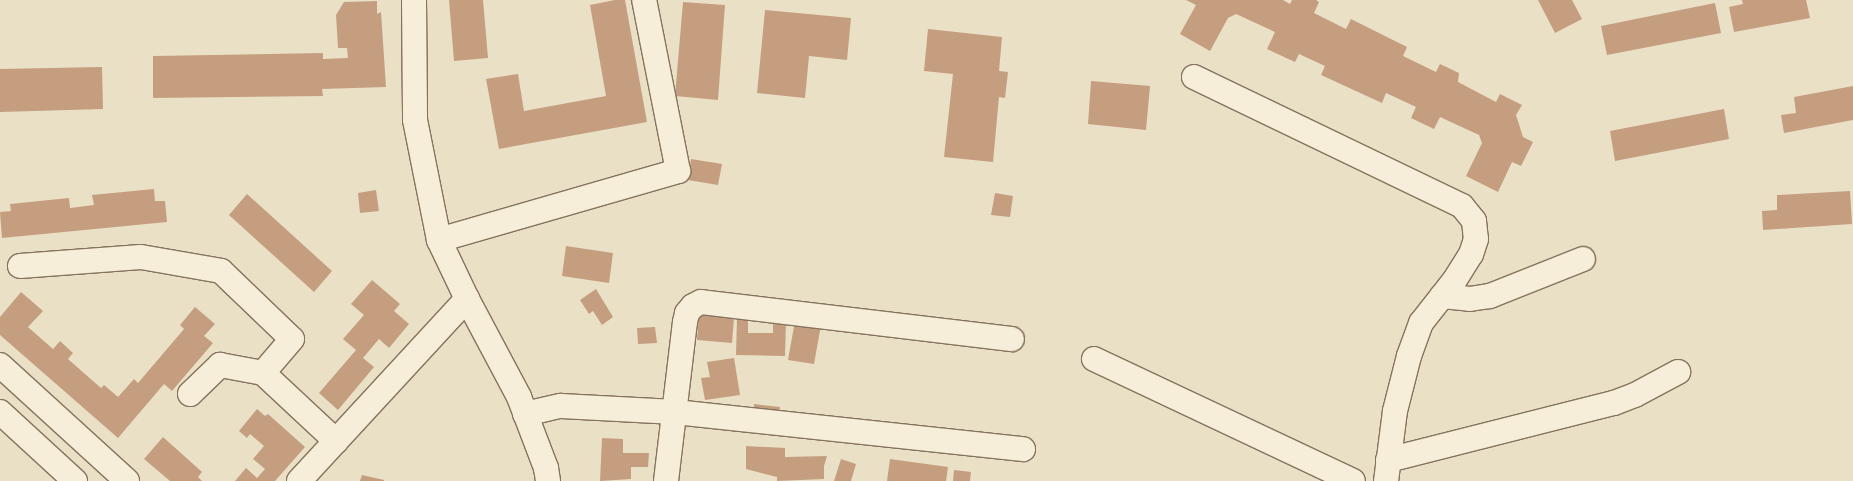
<!DOCTYPE html>
<style>
body{margin:0}
#map{position:relative;width:1853px;height:481px;overflow:hidden;background:#eae0c6;font-family:Literata,serif}
div>[style]{position:absolute}
[style*='--x']{left:calc(var(--x)*1px);top:calc(var(--y)*1px);width:calc(var(--w)*1px);rotate:calc(var(--a)*1deg)}
.building>*{inset:0;background:#c59e80}
.roads{filter:drop-shadow(1px 0 #84735e) drop-shadow(-1px 0 #84735e) drop-shadow(0 1px #84735e) drop-shadow(0 -1px #84735e)}
.street>*{height:24px;margin:-12px;padding:0 12px;transform-origin:12px;border-radius:12px;background:#f6eed9}
span{translate:-50% -50%;white-space:nowrap;text-align:center;line-height:1.15;-webkit-text-stroke:4px #f2ebd5;paint-order:stroke}
</style>
<div id="map">
<div class="building">
<div style="clip-path:polygon(449px 0,483px 0,488px 58px,454px 61px)"></div>
<div style="clip-path:polygon(615px 0,625px 0,647px 122px,499px 149px,486px 79px,518px 74px,524px 111px,606px 96px,590px 5px)"></div>
<div style="clip-path:polygon(1186px 0,1283px 0,1290px 4px,1292px 0,1316px 0,1319px 2px,1314px 13px,1346px 29px,1351px 19px,1407px 47px,1403px 56px,1436px 72px,1440px 64px,1459px 73px,1458px 82px,1496px 102px,1500px 94px,1522px 105px,1516px 115px,1523px 137px,1533px 142px,1521px 166px,1512px 162px,1498px 192px,1466px 176px,1482px 143px,1479px 135px,1440px 117px,1434px 129px,1411px 118px,1416px 107px,1386px 93px,1382px 103px,1321px 75px,1325px 66px,1299px 54px,1295px 62px,1267px 49px,1275px 32px,1236px 14px,1228px 18px,1210px 51px,1180px 34px,1196px 5px)"></div>
<div style="clip-path:polygon(1538px 0,1572px 0,1582px 19px,1555px 33px)"></div>
<div style="clip-path:polygon(1742px 0,1806px 0,1810px 18px,1734px 32px,1729px 7px,1743px 4px)"></div>
<div style="clip-path:polygon(377px 1px,377px 14px,381px 12px,386px 87px,322px 89px,323px 96px,153px 98px,153px 56px,323px 53px,323px 59px,348px 58px,347px 48px,338px 48px,336px 15px,344px 2px)"></div>
<div style="clip-path:polygon(683px 2px,725px 5px,718px 100px,675px 96px)"></div>
<div style="clip-path:polygon(1715px 3px,1721px 33px,1607px 55px,1601px 26px)"></div>
<div style="clip-path:polygon(765px 10px,851px 18px,847px 60px,809px 56px,805px 98px,757px 93px)"></div>
<div style="clip-path:polygon(928px 29px,1002px 37px,999px 71px,1008px 72px,1005px 98px,999px 97px,993px 162px,944px 157px,953px 74px,924px 71px)"></div>
<div style="clip-path:polygon(102px 67px,103px 109px,0 112px,0 69px)"></div>
<div style="clip-path:polygon(1091px 81px,1150px 86px,1146px 130px,1088px 124px)"></div>
<div style="clip-path:polygon(1853px 86px,1853px 120px,1784px 133px,1781px 115px,1796px 113px,1794px 97px)"></div>
<div style="clip-path:polygon(1724px 109px,1729px 139px,1615px 161px,1610px 131px)"></div>
<div style="clip-path:polygon(691px 159px,722px 164px,718px 185px,688px 180px)"></div>
<div style="clip-path:polygon(154px 189px,155px 201px,165px 201px,167px 222px,2px 238px,0 212px,11px 211px,10px 204px,69px 198px,70px 208px,94px 205px,92px 195px)"></div>
<div style="clip-path:polygon(376px 190px,379px 211px,360px 213px,358px 193px)"></div>
<div style="clip-path:polygon(1850px 191px,1852px 224px,1763px 230px,1762px 211px,1777px 210px,1777px 195px)"></div>
<div style="clip-path:polygon(995px 193px,1013px 196px,1010px 217px,991px 215px)"></div>
<div style="clip-path:polygon(247px 194px,332px 271px,314px 292px,229px 215px)"></div>
<div style="clip-path:polygon(566px 246px,613px 253px,609px 283px,562px 276px)"></div>
<div style="clip-path:polygon(372px 280px,400px 304px,394px 311px,409px 324px,389px 348px,379px 339px,363px 358px,374px 367px,338px 410px,319px 393px,356px 350px,343px 339px,364px 315px,351px 304px)"></div>
<div style="clip-path:polygon(596px 289px,613px 317px,602px 325px,593px 311px,589px 314px,580px 300px)"></div>
<div style="clip-path:polygon(21px 292px,43px 311px,28px 327px,53px 349px,60px 341px,73px 353px,68px 359px,101px 388px,104px 385px,118px 397px,134px 379px,138px 383px,184px 329px,180px 325px,195px 307px,215px 324px,204px 336px,213px 343px,172px 391px,164px 384px,118px 438px,0 335px,0 317px)"></div>
<div style="clip-path:polygon(699px 315px,734px 318px,732px 343px,697px 340px)"></div>
<div style="clip-path:polygon(737px 318px,748px 318px,748px 333px,773px 333px,773px 321px,786px 321px,785px 356px,736px 355px)"></div>
<div style="clip-path:polygon(795px 321px,821px 325px,814px 364px,788px 360px)"></div>
<div style="clip-path:polygon(655px 327px,657px 343px,638px 344px,637px 328px)"></div>
<div style="clip-path:polygon(734px 358px,740px 395px,705px 400px,701px 378px,710px 377px,707px 362px)"></div>
<div style="clip-path:polygon(754px 404px,780px 407px,778px 420px,753px 417px)"></div>
<div style="clip-path:polygon(257px 409px,265px 416px,268px 414px,305px 447px,275px 481px,235px 481px,246px 468px,257px 478px,265px 469px,253px 459px,264px 446px,250px 434px,247px 438px,239px 431px)"></div>
<div style="clip-path:polygon(163px 437px,202px 472px,198px 477px,202px 481px,170px 481px,144px 459px)"></div>
<div style="clip-path:polygon(602px 438px,623px 439px,623px 453px,649px 453px,648px 467px,631px 467px,631px 479px,600px 481px)"></div>
<div style="clip-path:polygon(746px 446px,785px 448px,785px 457px,827px 456px,824px 466px,824px 479px,777px 481px,777px 477px,746px 469px)"></div>
<div style="clip-path:polygon(841px 459px,856px 464px,851px 481px,834px 481px)"></div>
<div style="clip-path:polygon(890px 459px,948px 467px,946px 481px,887px 481px)"></div>
<div style="clip-path:polygon(954px 470px,971px 472px,970px 481px,953px 481px)"></div>
<div style="clip-path:polygon(362px 475px,384px 480px,384px 481px,360px 481px)"></div>
</div>
<div class="roads">
<div class="street">
<div style="--x:414;--y:0;--w:120;--a:89.5"></div>
<div style="--x:415;--y:120;--w:122;--a:78.7"></div>
<div style="--x:439;--y:240;--w:65;--a:64.6"></div>
<div style="--x:467;--y:299;--w:111;--a:62"></div>
<div style="--x:519;--y:397;--w:76;--a:69.2"></div>
<div style="--x:546;--y:468;--w:13;--a:81"></div>
<div style="--x:1194;--y:77;--w:297;--a:25.7"></div>
<div style="--x:1462;--y:206;--w:19;--a:51"></div>
<div style="--x:1474;--y:221;--w:18;--a:84"></div>
<div style="--x:1476;--y:239;--w:16;--a:108"></div>
<div style="--x:1471;--y:254;--w:32;--a:122"></div>
<div style="--x:1454;--y:281;--w:53;--a:128.2"></div>
<div style="--x:1421;--y:323;--w:35;--a:110"></div>
<div style="--x:1409;--y:356;--w:57;--a:104.3"></div>
<div style="--x:1395;--y:411;--w:71;--a:97.3"></div>
<div style="--x:439;--y:240;--w:249;--a:-16.1"></div>
<div style="--x:678;--y:171;--w:174;--a:-101.2"></div>
<div style="--x:20;--y:266;--w:121;--a:-4.3"></div>
<div style="--x:141;--y:257;--w:81;--a:9.9"></div>
<div style="--x:221;--y:271;--w:98;--a:43.8"></div>
<div style="--x:292;--y:339;--w:45;--a:130.5"></div>
<div style="--x:263;--y:373;--w:100;--a:43"></div>
<div style="--x:1442;--y:296;--w:28;--a:6"></div>
<div style="--x:1470;--y:299;--w:20;--a:-9"></div>
<div style="--x:1490;--y:296;--w:100;--a:-21.7"></div>
<div style="--x:1094;--y:359;--w:286;--a:25.2"></div>
<div style="--x:0;--y:365;--w:172;--a:42.4"></div>
<div style="--x:190;--y:394;--w:42;--a:-44"></div>
<div style="--x:220;--y:365;--w:44;--a:10.5"></div>
<div style="--x:0;--y:412;--w:102;--a:42.6"></div>
<div style="--x:525;--y:414;--w:37;--a:-13"></div>
<div style="--x:561;--y:406;--w:114;--a:3"></div>
<div style="--x:675;--y:412;--w:350;--a:6.1"></div>
<div style="--x:1388;--y:460;--w:233;--a:-14.2"></div>
<div style="--x:1614;--y:403;--w:22;--a:-21"></div>
<div style="--x:1635;--y:395;--w:49;--a:-28.1"></div>
<div style="--x:299;--y:481;--w:248;--a:-47.3"></div>
<div style="--x:666;--y:481;--w:160;--a:-83.2"></div>
<div style="--x:685;--y:322;--w:9;--a:-77"></div>
<div style="--x:687;--y:313;--w:9;--a:-49"></div>
<div style="--x:693;--y:306;--w:9;--a:-27"></div>
<div style="--x:701;--y:302;--w:313;--a:6.8"></div>
</div>
</div>
</div>
